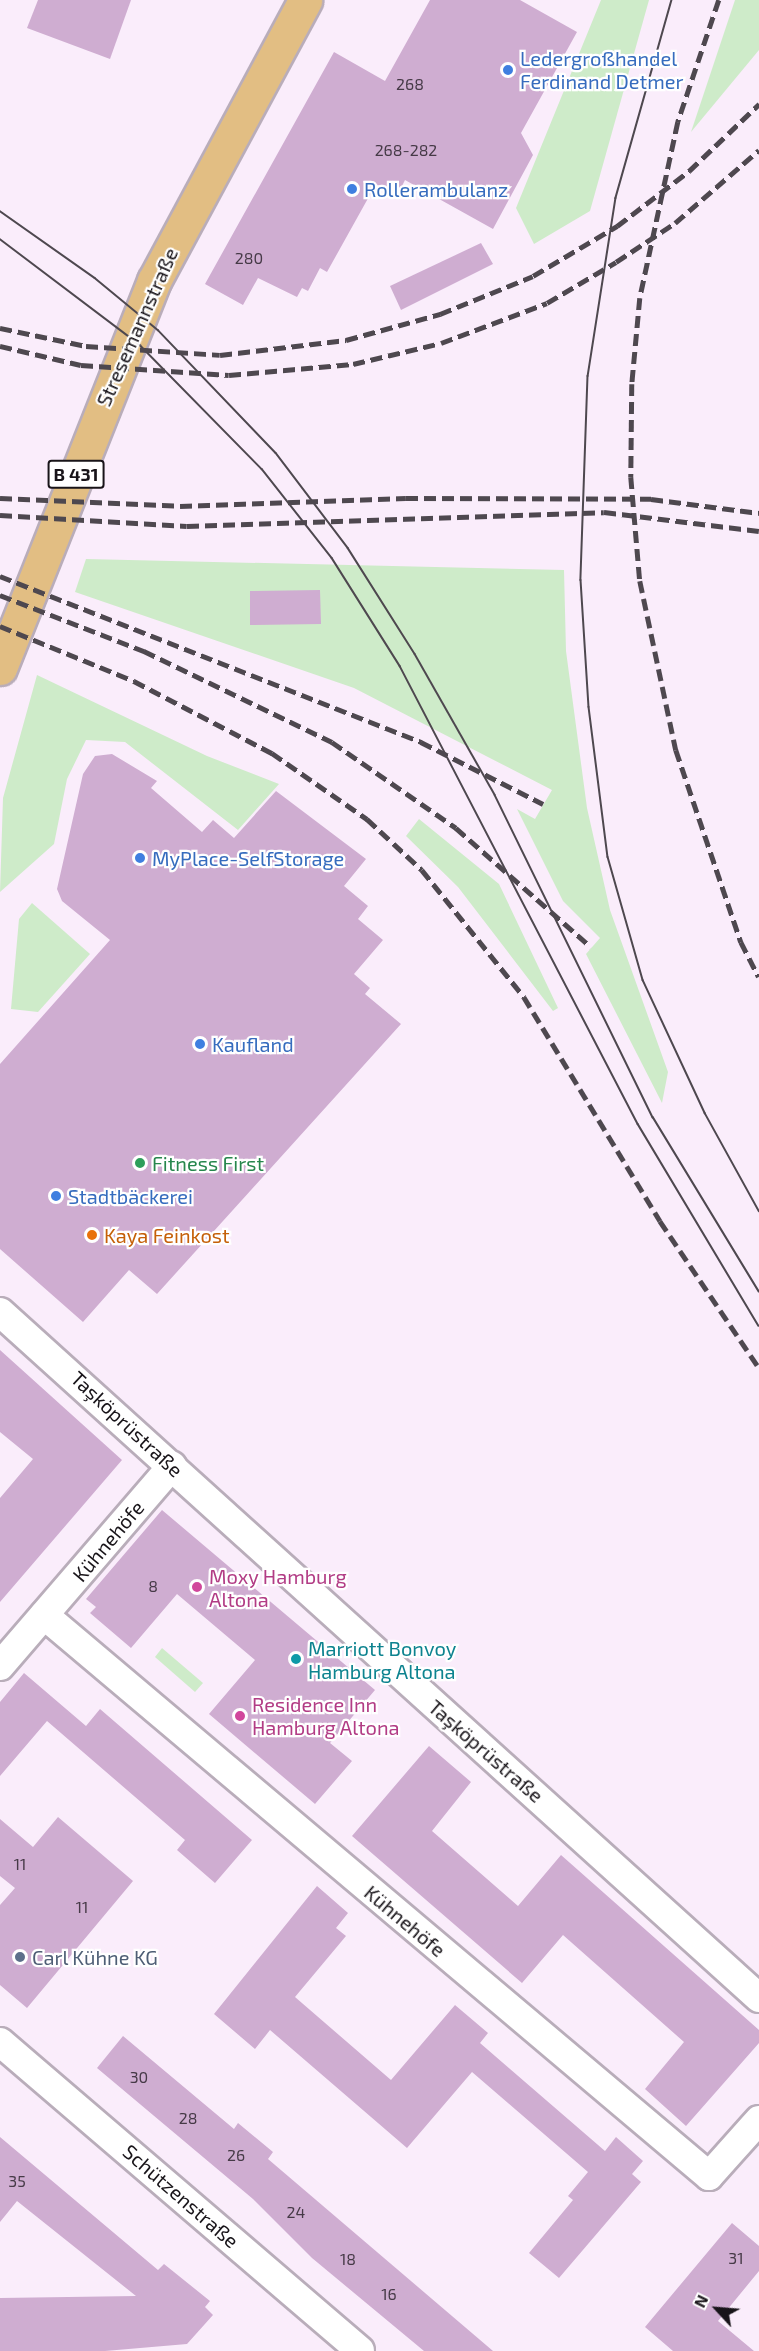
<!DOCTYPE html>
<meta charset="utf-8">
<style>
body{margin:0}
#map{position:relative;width:759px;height:2351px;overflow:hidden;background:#faedfb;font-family:"Exo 2",sans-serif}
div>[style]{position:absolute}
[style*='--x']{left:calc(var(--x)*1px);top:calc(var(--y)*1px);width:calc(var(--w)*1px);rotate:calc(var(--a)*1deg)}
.green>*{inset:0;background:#ceebc9}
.building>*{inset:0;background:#cfadd1}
.roads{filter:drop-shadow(2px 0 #b9adba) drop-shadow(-2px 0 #b9adba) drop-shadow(0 2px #b9adba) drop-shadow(0 -2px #b9adba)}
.minor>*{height:28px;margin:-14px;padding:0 14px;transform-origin:14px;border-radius:14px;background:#fff}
.primary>*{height:33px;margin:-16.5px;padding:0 16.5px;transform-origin:16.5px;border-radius:16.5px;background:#e2be83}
.tram>*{height:1.5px;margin:-0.75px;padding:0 0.75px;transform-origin:0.75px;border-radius:0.75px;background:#4e484f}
.rail>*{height:4.5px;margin-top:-2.25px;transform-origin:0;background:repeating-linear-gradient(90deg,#4e484f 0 12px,transparent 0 18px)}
.dots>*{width:16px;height:16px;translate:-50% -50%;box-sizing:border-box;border:3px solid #fff;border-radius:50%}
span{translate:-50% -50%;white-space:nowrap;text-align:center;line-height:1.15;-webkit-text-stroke:4.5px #fff;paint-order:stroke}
.number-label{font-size:16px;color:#463a47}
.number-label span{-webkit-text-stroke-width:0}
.shield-label span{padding:2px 4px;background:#fff;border:2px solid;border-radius:4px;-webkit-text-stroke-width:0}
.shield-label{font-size:18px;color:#181419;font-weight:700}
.shop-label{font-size:20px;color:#366cbe}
.left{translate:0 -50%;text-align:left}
.street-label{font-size:20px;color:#181419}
.leisure-label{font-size:20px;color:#27864d}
.food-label{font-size:20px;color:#c56008}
.hotel-label{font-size:20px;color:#b23c85}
.culture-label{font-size:20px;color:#0d838f}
.service-label{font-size:20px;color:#4e5e75}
.north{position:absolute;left:687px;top:2279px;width:60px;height:60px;-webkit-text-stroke:4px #fff;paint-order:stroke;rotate:296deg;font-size:16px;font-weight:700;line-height:24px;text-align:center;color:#181419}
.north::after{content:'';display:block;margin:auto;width:21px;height:27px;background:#181419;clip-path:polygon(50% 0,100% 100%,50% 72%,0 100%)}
</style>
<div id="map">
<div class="green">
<div style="clip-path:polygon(601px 0,649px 0,590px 211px,534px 244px,516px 208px)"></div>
<div style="clip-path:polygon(735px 0,759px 0,759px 50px,691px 132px)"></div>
<div style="clip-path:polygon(86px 559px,564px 570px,566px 651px,587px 808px,610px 910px,668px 1072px,662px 1103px,586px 954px,600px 938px,563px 901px,517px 809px,535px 819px,552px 790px,354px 688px,75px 592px)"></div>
<div style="clip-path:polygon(37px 675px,207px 756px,279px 784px,238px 830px,125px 742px,86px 740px,67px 779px,54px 844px,0 892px,3px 798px)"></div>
<div style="clip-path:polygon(419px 819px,499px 884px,558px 1008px,553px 1011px,458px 887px,406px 836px)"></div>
<div style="clip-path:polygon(32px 903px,90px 954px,38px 1012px,11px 1009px,19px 919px)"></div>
<div style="clip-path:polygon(162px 1648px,203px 1683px,195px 1692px,155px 1657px)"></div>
</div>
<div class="building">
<div style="clip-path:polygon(38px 0,131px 0,110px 59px,27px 28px)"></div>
<div style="clip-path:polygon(430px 0,520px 0,577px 32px,521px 133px,533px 155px,493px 229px,405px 180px,397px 196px,376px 184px,327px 272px,320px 268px,308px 291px,302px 288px,297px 297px,258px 278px,243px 305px,205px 284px,334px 52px,385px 81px)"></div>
<div style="clip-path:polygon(481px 243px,493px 264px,401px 310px,390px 286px)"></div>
<div style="clip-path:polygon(320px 590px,321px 624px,250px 625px,250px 591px)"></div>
<div style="clip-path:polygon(112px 754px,157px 781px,151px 788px,202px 832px,213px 820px,234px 838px,276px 791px,366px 859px,344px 886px,368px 906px,358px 919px,383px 940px,354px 974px,370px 988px,365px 994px,401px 1024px,157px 1294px,129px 1270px,83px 1322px,0 1249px,0 1064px,110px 940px,62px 901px,57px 889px,83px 774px,95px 756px)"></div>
<div style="clip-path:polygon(0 1350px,122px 1460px,0 1602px,0 1498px,33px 1459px,0 1432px)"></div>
<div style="clip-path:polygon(162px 1510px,375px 1690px,330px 1743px,352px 1761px,315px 1804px,209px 1714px,255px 1660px,177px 1594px,131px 1648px,90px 1613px,96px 1607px,86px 1599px)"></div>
<div style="clip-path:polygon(24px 1673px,86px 1726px,100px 1709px,252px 1840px,215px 1883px,177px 1850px,185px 1840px,47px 1721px,0 1776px,0 1702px)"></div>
<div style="clip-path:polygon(429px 1746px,471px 1782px,432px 1831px,518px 1906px,561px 1855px,759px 2030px,759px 2043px,686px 2126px,645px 2089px,684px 2042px,563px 1935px,522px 1983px,352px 1836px)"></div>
<div style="clip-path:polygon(58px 1817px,133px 1881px,27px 2008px,0 1985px,0 1905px,15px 1888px,0 1876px,0 1819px,33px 1847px)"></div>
<div style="clip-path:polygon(317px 1886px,348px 1913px,336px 1928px,346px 1936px,295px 1997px,391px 2080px,455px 2005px,488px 2033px,480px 2043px,605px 2151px,616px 2137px,643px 2161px,632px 2174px,641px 2182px,559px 2278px,529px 2253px,573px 2200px,568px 2196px,588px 2172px,472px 2072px,407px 2148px,270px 2030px,255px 2049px,214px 2014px)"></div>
<div style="clip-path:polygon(123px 2036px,234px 2129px,238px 2123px,273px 2152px,268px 2159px,493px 2351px,424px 2351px,312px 2258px,253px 2199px,97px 2068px)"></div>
<div style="clip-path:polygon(0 2137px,158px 2270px,164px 2264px,210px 2301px,205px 2307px,213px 2315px,187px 2344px,105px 2351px,0 2351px,0 2298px,136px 2296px,17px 2201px,0 2222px)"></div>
<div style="clip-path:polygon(732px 2223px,759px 2246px,759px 2271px,718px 2321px,754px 2351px,673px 2351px,645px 2327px)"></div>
</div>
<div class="roads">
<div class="minor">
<div style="--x:0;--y:1312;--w:1023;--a:42.11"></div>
<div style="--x:44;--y:1615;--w:870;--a:40.15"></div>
<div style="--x:709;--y:2176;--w:75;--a:-48.2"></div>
<div style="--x:0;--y:1666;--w:264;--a:-49.3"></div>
<div style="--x:0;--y:2042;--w:474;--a:40.6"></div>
</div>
<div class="primary">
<div style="--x:0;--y:668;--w:417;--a:-68.3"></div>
<div style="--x:154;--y:281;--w:319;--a:-61.7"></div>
</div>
</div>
<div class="tram">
<div style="--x:672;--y:0;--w:206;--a:105.8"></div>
<div style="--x:616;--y:198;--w:180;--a:98.9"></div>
<div style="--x:588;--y:376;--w:204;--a:92"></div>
<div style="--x:581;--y:580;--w:127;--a:86.4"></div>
<div style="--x:589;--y:707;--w:151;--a:82.8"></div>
<div style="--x:608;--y:857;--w:128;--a:74.1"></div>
<div style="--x:643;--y:980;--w:147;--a:65"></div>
<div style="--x:705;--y:1113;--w:112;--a:61.1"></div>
<div style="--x:0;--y:211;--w:116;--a:35.2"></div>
<div style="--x:95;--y:278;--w:82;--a:39.5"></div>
<div style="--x:158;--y:330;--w:170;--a:46.2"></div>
<div style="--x:276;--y:453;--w:119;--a:52.8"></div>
<div style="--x:348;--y:548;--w:125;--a:57.7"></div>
<div style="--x:415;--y:654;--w:162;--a:60.4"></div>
<div style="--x:495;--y:795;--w:359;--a:63.9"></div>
<div style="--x:653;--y:1117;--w:204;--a:58.7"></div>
<div style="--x:0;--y:239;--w:176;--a:37.1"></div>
<div style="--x:140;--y:345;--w:174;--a:45.5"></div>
<div style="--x:262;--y:469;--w:113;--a:51.8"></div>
<div style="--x:332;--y:558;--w:128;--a:57.8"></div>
<div style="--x:400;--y:666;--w:516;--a:62.54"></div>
<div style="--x:638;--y:1124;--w:235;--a:59.1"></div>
</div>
<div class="rail">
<div style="--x:719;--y:0;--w:129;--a:108.6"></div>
<div style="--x:678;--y:122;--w:180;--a:102.2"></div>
<div style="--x:640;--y:298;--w:86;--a:95.3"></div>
<div style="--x:632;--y:384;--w:93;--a:90.6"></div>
<div style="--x:631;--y:477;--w:104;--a:85.1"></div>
<div style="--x:640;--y:581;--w:173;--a:78"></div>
<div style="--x:676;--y:750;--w:203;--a:71.3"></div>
<div style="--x:741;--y:942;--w:39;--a:63"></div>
<div style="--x:0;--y:328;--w:88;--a:11.8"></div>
<div style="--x:86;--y:346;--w:134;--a:3.8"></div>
<div style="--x:220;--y:355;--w:127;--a:-6.8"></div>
<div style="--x:346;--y:340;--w:98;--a:-15.5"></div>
<div style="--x:440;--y:314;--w:100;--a:-22.2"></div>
<div style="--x:533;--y:276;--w:98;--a:-30.8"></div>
<div style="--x:617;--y:226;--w:91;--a:-37.4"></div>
<div style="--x:689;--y:171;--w:97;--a:-43.7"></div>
<div style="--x:0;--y:346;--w:83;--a:13.2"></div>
<div style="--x:81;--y:365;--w:148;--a:3.9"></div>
<div style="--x:229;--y:375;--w:124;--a:-5.1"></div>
<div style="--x:353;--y:364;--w:90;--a:-13.4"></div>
<div style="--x:441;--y:343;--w:113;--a:-20.7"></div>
<div style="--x:547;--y:303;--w:80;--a:-30.7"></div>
<div style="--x:616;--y:262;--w:71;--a:-33.5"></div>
<div style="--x:675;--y:223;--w:111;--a:-41"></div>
<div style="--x:0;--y:498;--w:180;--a:2.5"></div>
<div style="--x:180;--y:506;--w:226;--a:-2"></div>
<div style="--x:406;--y:498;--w:245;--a:0.2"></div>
<div style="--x:651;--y:499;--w:109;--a:7.4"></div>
<div style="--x:0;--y:515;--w:187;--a:3.4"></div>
<div style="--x:187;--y:526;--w:417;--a:-1.9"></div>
<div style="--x:604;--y:512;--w:156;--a:7"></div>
<div style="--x:0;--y:576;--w:453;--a:21.5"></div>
<div style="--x:421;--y:742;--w:137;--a:26.9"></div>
<div style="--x:0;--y:595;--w:155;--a:21.3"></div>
<div style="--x:144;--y:651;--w:209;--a:25.8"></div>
<div style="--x:332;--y:742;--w:151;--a:34.7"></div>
<div style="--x:456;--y:828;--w:180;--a:41.4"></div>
<div style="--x:0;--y:626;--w:145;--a:22.3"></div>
<div style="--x:134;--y:681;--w:156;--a:27.6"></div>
<div style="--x:272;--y:753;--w:116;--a:34.8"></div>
<div style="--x:367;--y:819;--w:75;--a:42.8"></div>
<div style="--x:422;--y:870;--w:163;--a:51.2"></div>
<div style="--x:524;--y:997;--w:262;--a:58.7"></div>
<div style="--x:660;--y:1221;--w:177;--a:56"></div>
</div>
<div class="dots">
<div style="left:508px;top:70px;background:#3f7fe0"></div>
<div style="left:352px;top:189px;background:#3f7fe0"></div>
<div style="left:140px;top:858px;background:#3f7fe0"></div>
<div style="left:200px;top:1044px;background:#3f7fe0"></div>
<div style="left:140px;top:1163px;background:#2e9e5b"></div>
<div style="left:56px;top:1196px;background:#3f7fe0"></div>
<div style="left:92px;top:1235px;background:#e8710a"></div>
<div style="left:197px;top:1587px;background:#d1479c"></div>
<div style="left:296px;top:1659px;background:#0f9aa8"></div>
<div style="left:240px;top:1716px;background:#d1479c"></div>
<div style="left:20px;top:1957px;background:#5c6f8a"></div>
</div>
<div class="number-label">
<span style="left:410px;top:84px">268</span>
<span style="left:406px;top:150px">268-282</span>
<span style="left:249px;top:258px">280</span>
<span style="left:153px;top:1586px">8</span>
<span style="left:20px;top:1864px">11</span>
<span style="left:82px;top:1907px">11</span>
<span style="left:139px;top:2077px">30</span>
<span style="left:188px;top:2118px">28</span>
<span style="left:236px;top:2155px">26</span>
<span style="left:17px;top:2181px">35</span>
<span style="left:296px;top:2212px">24</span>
<span style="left:736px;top:2258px">31</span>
<span style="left:348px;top:2259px">18</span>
<span style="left:389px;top:2294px">16</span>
</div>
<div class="shield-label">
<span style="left:76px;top:474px">B 431</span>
</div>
<div class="shop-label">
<span class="left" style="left:520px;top:70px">Ledergroßhandel<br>Ferdinand Detmer</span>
<span class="left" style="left:364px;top:189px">Rollerambulanz</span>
<span class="left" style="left:152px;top:858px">MyPlace-SelfStorage</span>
<span class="left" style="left:212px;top:1044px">Kaufland</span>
<span class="left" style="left:68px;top:1196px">Stadtbäckerei</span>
</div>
<div class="street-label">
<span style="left:137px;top:327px;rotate:-66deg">Stresemannstraße</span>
<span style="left:127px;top:1424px;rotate:43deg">Taşköprüstraße</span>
<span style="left:108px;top:1541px;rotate:-50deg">Kühnehöfe</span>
<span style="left:486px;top:1751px;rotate:41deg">Taşköprüstraße</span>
<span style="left:405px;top:1921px;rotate:40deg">Kühnehöfe</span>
<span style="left:181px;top:2196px;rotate:41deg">Schützenstraße</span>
</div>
<div class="leisure-label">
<span class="left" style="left:152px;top:1163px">Fitness First</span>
</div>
<div class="food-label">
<span class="left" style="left:104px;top:1235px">Kaya Feinkost</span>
</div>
<div class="hotel-label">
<span class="left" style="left:209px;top:1588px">Moxy Hamburg<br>Altona</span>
<span class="left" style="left:252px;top:1716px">Residence Inn<br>Hamburg Altona</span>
</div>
<div class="culture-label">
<span class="left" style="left:308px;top:1660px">Marriott Bonvoy<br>Hamburg Altona</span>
</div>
<div class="service-label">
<span class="left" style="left:32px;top:1957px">Carl Kühne KG</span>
</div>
<div class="north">N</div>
</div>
